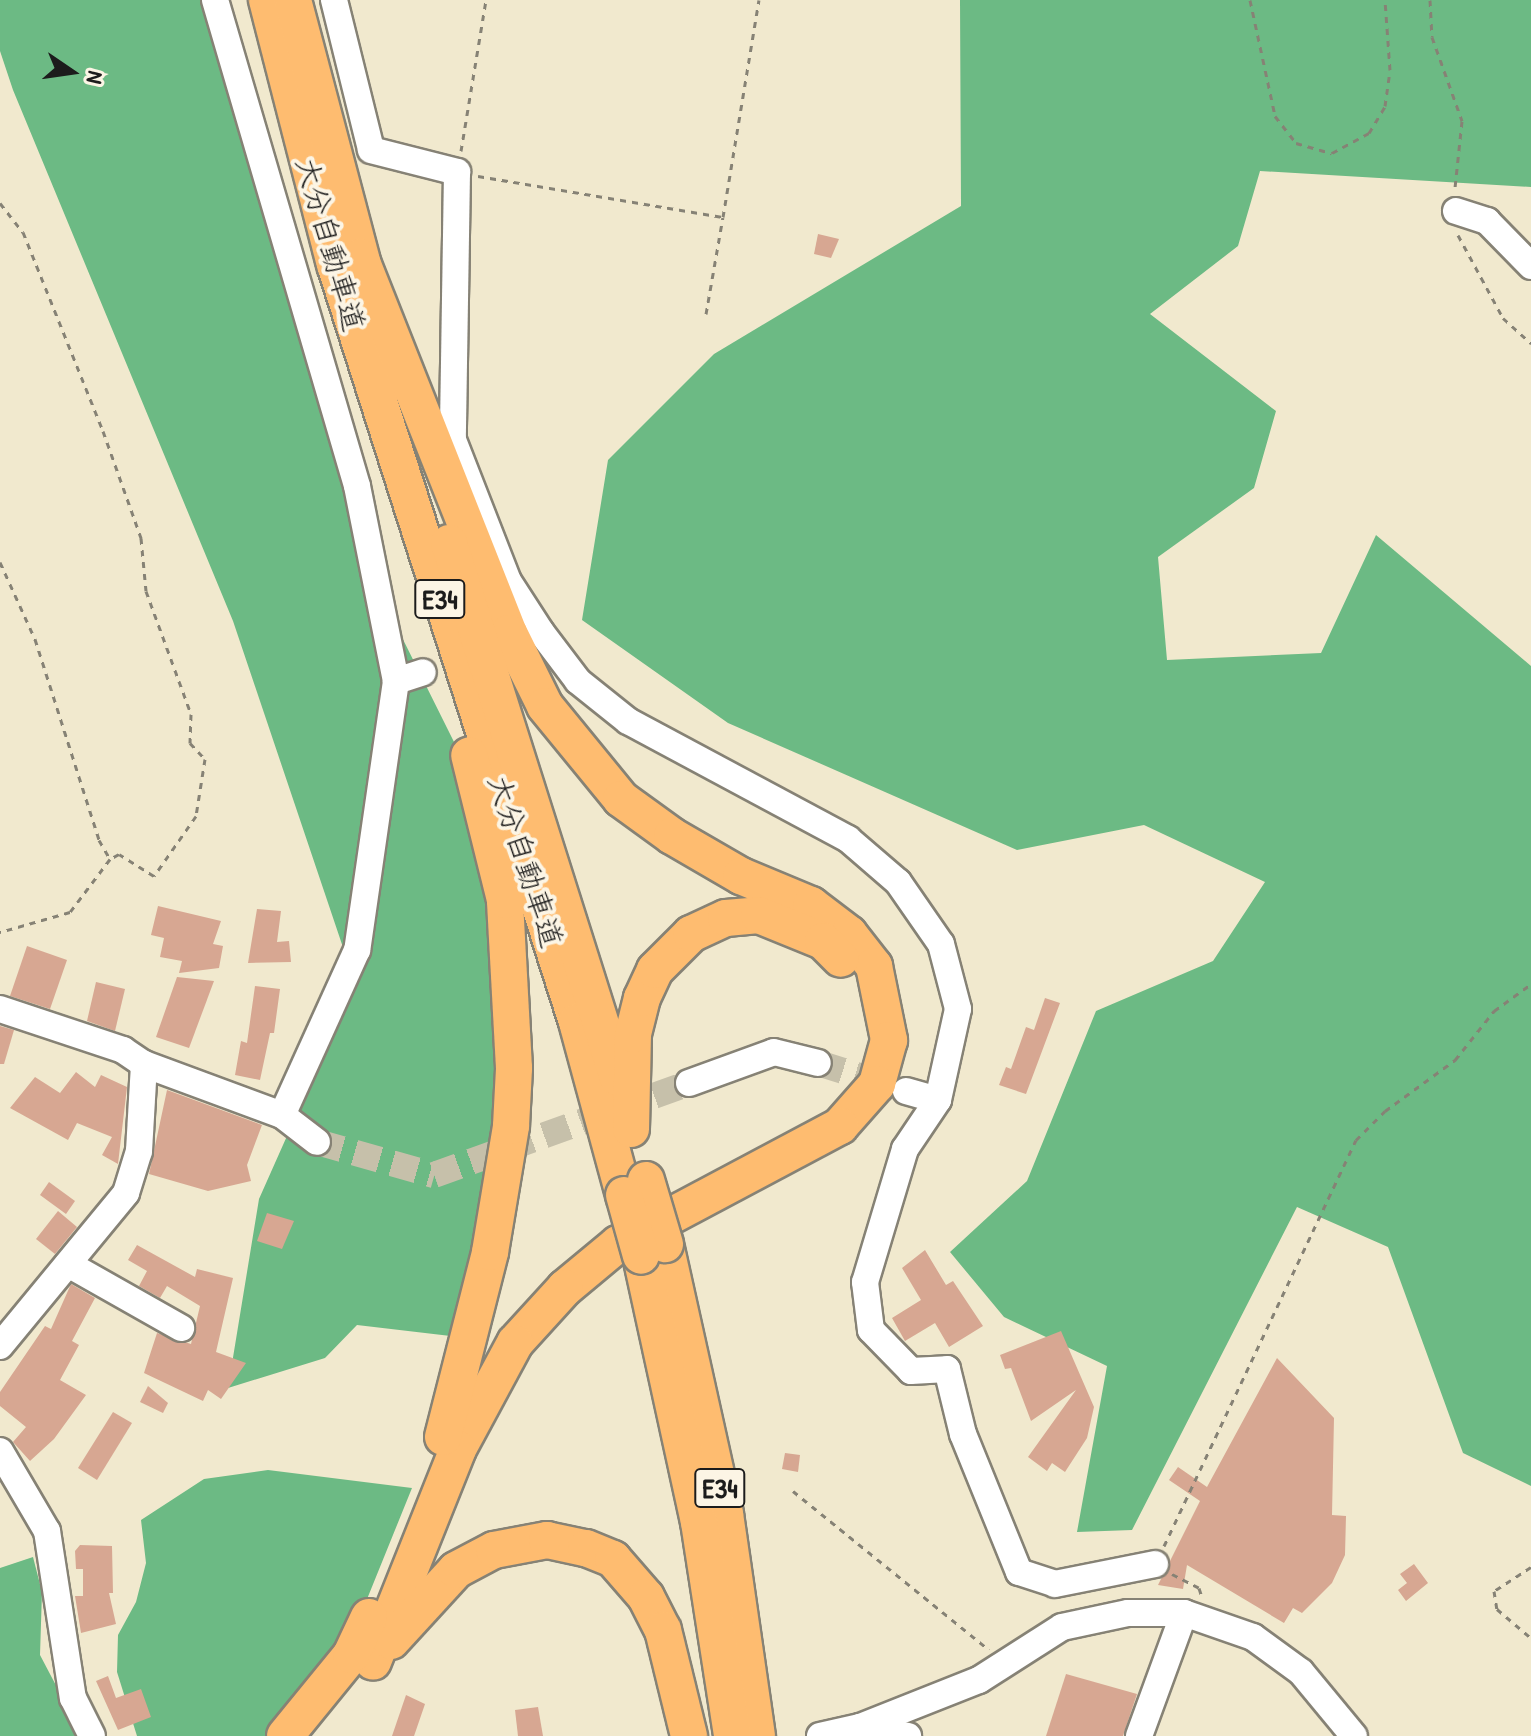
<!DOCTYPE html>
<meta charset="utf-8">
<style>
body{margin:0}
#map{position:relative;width:1531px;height:1736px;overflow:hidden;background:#f1e9ce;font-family:"Patrick Hand","Klee One",sans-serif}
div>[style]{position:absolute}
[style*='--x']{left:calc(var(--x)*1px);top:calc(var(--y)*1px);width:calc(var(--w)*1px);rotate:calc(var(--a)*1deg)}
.forest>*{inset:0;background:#6cba84}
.building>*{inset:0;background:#d7a792}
.minor-tunnel>*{height:26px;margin-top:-13px;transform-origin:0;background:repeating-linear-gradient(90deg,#c6c0aa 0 26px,transparent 0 39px)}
.path>*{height:3px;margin-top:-1.5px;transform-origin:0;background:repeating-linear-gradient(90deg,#868275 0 6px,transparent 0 12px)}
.roads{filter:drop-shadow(2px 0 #868275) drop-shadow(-2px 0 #868275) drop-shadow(0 2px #868275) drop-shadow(0 -2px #868275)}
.minor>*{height:26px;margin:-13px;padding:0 13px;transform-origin:13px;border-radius:13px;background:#fff}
.highway>*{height:36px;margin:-18px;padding:0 18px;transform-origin:18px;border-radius:18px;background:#febc70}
.bridges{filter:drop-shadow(2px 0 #868275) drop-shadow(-2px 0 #868275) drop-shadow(0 2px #868275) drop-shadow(0 -2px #868275)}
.highway-bridge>*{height:36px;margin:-18px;padding:0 18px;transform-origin:18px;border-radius:18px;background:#febc70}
span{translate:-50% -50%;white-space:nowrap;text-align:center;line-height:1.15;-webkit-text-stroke:8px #fcf5e5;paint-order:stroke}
.shield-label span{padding:2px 6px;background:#fcf5e5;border:2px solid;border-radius:6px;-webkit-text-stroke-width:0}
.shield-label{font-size:28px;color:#1c1c1c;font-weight:700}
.street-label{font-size:30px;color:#1c1c1c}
.north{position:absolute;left:32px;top:32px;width:80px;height:80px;-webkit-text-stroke:6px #fcf5e5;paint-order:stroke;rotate:103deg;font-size:22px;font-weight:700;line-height:32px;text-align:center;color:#1c1c1c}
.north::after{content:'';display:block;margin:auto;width:28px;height:36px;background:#1c1c1c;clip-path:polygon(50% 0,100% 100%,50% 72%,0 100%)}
</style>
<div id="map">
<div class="forest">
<div style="clip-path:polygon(0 0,204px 0,249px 144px,359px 551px,459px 752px,490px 885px,501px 1116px,459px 1337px,357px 1325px,325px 1358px,228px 1388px,259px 1199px,355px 983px,233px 621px,13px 90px,0 51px)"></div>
<div style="clip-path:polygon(960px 0,1531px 0,1531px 187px,1260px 171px,1238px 246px,1150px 314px,1276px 411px,1254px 488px,1158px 557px,1167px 660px,1321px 653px,1376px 535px,1531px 666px,1531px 1486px,1463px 1453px,1388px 1247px,1297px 1207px,1132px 1530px,1077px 1532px,1107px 1366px,1004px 1317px,950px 1252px,1027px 1181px,1096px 1011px,1213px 961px,1265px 882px,1144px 825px,1017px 850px,728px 723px,582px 620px,608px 460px,714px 354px,961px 206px)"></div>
<div style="clip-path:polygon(268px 1470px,412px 1488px,346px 1651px,272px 1736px,137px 1736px,117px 1672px,118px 1635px,136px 1602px,146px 1563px,141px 1520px,204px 1479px)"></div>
<div style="clip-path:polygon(33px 1557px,42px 1592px,40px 1655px,71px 1714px,75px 1736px,0 1736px,0 1568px)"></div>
</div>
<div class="building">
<div style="clip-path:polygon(818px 234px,839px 239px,831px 258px,814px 254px)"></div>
<div style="clip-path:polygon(158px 906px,221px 921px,213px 944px,223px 946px,219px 968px,179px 973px,182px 961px,160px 957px,164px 938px,151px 935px)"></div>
<div style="clip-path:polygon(257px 909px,281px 911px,277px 942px,289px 941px,291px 962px,248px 963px)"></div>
<div style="clip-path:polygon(27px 946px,67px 960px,50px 1009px,10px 996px)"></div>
<div style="clip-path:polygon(177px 977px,214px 981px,189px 1048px,156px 1037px)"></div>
<div style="clip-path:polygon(96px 982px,125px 989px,115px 1031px,87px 1021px)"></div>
<div style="clip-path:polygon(255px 986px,280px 989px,274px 1033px,270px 1033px,260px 1080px,235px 1075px,241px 1041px,247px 1043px)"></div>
<div style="clip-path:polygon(1045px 998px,1060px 1003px,1026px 1094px,999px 1085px,1006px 1067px,1011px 1069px,1026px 1027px,1034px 1030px)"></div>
<div style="clip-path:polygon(0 1026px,14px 1030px,4px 1064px,0 1064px)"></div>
<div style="clip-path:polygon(76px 1072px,95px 1087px,101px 1075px,127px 1087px,118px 1164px,102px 1155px,112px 1137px,77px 1123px,68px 1140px,10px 1108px,35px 1077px,60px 1093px)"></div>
<div style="clip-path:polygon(167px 1090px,262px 1125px,247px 1165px,251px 1181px,208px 1191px,149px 1174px)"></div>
<div style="clip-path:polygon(49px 1182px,75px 1201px,66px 1214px,40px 1195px)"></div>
<div style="clip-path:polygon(58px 1211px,77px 1227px,55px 1254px,36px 1239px)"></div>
<div style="clip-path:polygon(267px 1213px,294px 1221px,282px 1249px,257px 1241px)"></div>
<div style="clip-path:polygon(137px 1245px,195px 1277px,197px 1269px,233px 1278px,216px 1352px,246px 1363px,221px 1399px,208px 1390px,203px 1401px,144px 1373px,157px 1333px,191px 1344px,200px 1306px,167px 1286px,160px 1298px,139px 1286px,147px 1271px,128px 1260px)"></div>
<div style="clip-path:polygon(925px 1250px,946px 1285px,953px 1281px,983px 1326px,949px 1347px,935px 1323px,905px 1341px,892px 1318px,921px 1300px,902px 1268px)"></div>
<div style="clip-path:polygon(71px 1284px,95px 1298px,72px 1341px,79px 1345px,60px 1380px,86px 1395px,54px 1439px,30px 1461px,13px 1442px,26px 1427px,0 1406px,0 1392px,45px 1326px,51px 1329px)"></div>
<div style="clip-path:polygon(1061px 1331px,1094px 1407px,1087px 1438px,1065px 1472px,1052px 1463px,1047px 1471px,1028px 1457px,1076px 1390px,1031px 1421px,1011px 1368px,1005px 1369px,1000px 1355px)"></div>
<div style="clip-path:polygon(1277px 1358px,1334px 1418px,1332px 1515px,1346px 1516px,1345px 1555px,1332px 1583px,1302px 1613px,1293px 1608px,1284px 1623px,1187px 1565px,1183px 1589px,1158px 1585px,1200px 1501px,1169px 1480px,1178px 1467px,1207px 1487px)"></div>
<div style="clip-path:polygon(148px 1386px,168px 1403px,163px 1413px,140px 1402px)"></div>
<div style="clip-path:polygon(113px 1412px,132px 1423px,97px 1480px,78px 1468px)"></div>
<div style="clip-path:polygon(785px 1453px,800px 1455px,798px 1472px,782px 1469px)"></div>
<div style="clip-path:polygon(80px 1545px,112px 1546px,113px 1593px,109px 1593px,116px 1624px,81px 1633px,75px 1596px,83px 1596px,83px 1569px,76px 1569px,75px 1551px)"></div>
<div style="clip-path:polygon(1414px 1564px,1428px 1583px,1406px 1601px,1398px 1590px,1407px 1583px,1400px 1574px)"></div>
<div style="clip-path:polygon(1066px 1674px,1137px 1694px,1123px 1736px,1046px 1736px)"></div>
<div style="clip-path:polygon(108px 1676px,116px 1698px,141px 1689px,151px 1717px,118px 1730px,96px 1681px)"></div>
<div style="clip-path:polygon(406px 1695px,425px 1704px,414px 1736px,392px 1736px)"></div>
<div style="clip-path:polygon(538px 1707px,543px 1736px,518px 1736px,515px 1710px)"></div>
</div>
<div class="minor-tunnel">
<div style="--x:818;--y:1063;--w:77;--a:17.5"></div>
<div style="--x:317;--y:1142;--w:122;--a:15.8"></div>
<div style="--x:434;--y:1175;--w:271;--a:-19.8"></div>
</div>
<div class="path">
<div style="--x:1250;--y:0;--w:119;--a:77.8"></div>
<div style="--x:1275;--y:116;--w:34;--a:52"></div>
<div style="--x:1296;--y:143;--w:37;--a:16"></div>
<div style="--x:1332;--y:153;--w:42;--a:-28.4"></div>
<div style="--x:1369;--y:133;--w:31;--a:-59"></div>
<div style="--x:1385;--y:106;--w:36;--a:-82"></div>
<div style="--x:1390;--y:70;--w:70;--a:-94.1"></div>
<div style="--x:1430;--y:0;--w:37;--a:87"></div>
<div style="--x:1432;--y:37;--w:89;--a:70.3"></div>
<div style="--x:1462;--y:121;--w:67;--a:96"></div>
<div style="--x:461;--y:151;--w:153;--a:-80.6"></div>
<div style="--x:478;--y:176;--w:248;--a:9.5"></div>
<div style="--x:723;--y:217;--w:220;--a:-80.6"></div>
<div style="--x:0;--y:203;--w:37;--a:52"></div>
<div style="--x:23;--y:232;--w:214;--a:68.1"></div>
<div style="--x:103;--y:431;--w:114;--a:70.4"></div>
<div style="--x:141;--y:538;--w:53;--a:84.6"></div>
<div style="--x:146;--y:591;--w:131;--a:69.9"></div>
<div style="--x:191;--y:714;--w:29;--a:92"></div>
<div style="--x:190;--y:743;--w:22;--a:47"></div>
<div style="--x:205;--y:759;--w:58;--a:99"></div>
<div style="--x:196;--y:816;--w:73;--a:125"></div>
<div style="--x:154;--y:876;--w:41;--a:-147.8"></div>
<div style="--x:119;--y:854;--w:10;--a:151"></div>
<div style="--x:1458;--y:235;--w:94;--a:61.5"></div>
<div style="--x:1503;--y:318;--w:38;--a:42"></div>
<div style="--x:706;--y:314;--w:98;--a:-80.1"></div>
<div style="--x:0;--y:562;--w:85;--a:65.6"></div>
<div style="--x:35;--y:639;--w:211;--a:72.3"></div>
<div style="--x:99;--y:840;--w:22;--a:60"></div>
<div style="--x:110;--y:859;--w:66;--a:127"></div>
<div style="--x:70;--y:912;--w:73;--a:164.1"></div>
<div style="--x:793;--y:1491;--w:252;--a:39"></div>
<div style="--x:1164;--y:1546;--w:449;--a:-64.7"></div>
<div style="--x:1356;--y:1140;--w:41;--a:-45"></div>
<div style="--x:1385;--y:1111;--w:87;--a:-36.1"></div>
<div style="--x:1455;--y:1060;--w:63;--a:-51.5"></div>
<div style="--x:1494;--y:1011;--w:46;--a:-36.1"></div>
<div style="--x:1531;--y:1567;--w:44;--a:147"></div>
<div style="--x:1494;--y:1591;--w:18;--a:81"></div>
<div style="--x:1497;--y:1609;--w:45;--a:40.5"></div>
<div style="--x:1172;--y:1574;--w:30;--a:27"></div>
<div style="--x:1199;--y:1588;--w:9;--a:72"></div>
</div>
<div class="roads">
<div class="minor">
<div style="--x:215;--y:0;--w:506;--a:73.71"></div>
<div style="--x:357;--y:486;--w:199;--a:78.7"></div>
<div style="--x:396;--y:681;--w:272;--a:98.2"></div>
<div style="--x:357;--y:950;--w:181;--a:114.4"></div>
<div style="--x:334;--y:0;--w:154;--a:76.1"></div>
<div style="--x:371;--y:150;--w:89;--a:14.3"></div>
<div style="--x:457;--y:172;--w:268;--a:90.9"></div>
<div style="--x:453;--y:440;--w:151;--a:68.7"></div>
<div style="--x:508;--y:581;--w:61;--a:57.1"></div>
<div style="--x:541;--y:632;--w:61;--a:52.9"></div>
<div style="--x:578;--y:681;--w:64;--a:38.7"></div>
<div style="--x:628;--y:721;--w:250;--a:28.2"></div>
<div style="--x:848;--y:839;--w:66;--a:40.7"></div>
<div style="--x:898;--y:882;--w:75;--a:55.3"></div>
<div style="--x:941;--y:944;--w:67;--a:75.3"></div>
<div style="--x:958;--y:1009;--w:93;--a:102.4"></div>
<div style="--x:938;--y:1100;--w:59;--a:124"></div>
<div style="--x:905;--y:1149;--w:139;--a:106.7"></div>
<div style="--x:865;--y:1282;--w:48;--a:82.9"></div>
<div style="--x:871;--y:1330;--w:57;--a:45.7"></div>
<div style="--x:911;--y:1371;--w:36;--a:-3"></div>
<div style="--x:947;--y:1369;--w:67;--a:76.2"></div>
<div style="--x:963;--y:1434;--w:149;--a:67.9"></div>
<div style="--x:1019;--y:1572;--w:38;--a:18"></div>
<div style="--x:1055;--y:1584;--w:102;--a:-11.3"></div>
<div style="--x:1456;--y:211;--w:33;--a:18"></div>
<div style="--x:1487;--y:221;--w:63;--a:45.6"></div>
<div style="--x:396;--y:681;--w:28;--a:-18"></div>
<div style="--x:0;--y:1009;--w:130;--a:18.4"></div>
<div style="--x:123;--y:1050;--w:25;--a:34"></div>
<div style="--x:144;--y:1064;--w:147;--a:20.3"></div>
<div style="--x:282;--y:1115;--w:44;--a:37.6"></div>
<div style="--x:689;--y:1083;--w:90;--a:-20"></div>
<div style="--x:774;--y:1052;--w:45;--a:14"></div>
<div style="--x:906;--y:1091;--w:33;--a:16"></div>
<div style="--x:68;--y:1264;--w:130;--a:29.5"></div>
<div style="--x:0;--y:1346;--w:198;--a:-50.5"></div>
<div style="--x:126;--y:1193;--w:44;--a:-72.8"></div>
<div style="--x:139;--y:1151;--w:87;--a:-86.7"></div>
<div style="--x:0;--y:1451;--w:93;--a:59.6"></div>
<div style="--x:47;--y:1531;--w:169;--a:81.2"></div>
<div style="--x:73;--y:1698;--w:42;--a:63.4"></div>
<div style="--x:860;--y:1727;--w:49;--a:10.6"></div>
<div style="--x:820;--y:1736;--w:41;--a:-12.7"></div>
<div style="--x:860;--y:1727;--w:128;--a:-21.6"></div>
<div style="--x:979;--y:1680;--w:98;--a:-32.6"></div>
<div style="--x:1062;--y:1627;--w:67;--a:-12"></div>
<div style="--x:1128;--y:1613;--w:56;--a:0"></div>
<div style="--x:1184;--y:1613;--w:73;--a:19.2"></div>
<div style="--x:1253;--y:1637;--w:59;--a:36.1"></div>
<div style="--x:1301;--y:1672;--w:83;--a:50.4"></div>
<div style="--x:1139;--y:1736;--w:131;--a:-69.9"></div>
</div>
<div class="highway">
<div style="--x:267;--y:0;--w:273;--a:75.6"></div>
<div style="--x:335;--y:264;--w:796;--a:72.29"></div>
<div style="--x:577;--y:1022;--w:179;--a:74.8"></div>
<div style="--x:293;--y:0;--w:291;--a:75.2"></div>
<div style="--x:360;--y:257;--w:404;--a:68.4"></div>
<div style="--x:509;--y:633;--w:81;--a:63.7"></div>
<div style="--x:545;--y:706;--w:120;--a:50.7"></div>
<div style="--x:621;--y:799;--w:63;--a:36"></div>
<div style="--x:672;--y:836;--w:80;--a:30.1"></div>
<div style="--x:741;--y:876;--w:76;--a:22.5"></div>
<div style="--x:811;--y:905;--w:48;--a:37.3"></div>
<div style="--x:849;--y:934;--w:41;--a:52"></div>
<div style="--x:874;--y:966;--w:76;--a:78.5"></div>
<div style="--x:889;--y:1040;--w:46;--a:105.3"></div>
<div style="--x:877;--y:1084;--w:56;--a:131.4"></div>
<div style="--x:840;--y:1126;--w:251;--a:152"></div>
<div style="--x:618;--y:1244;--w:69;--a:140.3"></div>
<div style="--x:565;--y:1288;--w:74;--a:132.3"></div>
<div style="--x:515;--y:1343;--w:120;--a:118.3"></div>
<div style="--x:458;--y:1449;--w:229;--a:111.8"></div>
<div style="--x:449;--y:543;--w:561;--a:72.47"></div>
<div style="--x:631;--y:1129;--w:95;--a:-88.8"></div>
<div style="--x:633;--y:1034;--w:37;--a:-76"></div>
<div style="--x:642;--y:998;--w:31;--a:-65"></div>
<div style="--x:655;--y:970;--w:51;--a:-45"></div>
<div style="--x:691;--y:934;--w:38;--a:-25"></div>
<div style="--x:726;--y:918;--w:33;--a:-5"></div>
<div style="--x:759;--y:915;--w:69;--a:22.1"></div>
<div style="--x:823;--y:941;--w:25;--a:45"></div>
<div style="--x:665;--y:1244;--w:277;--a:77.5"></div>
<div style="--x:725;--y:1514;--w:224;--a:81.8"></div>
<div style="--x:641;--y:1256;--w:272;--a:77.7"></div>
<div style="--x:699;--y:1522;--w:217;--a:81.2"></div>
<div style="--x:443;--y:1437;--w:191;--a:-75.7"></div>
<div style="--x:490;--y:1252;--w:128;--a:-80.5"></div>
<div style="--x:511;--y:1126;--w:58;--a:-87"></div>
<div style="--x:514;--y:1068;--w:168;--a:-93.1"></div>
<div style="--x:505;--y:900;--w:149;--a:-103.9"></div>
<div style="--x:391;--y:1641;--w:96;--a:-47.5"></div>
<div style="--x:456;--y:1570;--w:43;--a:-27.8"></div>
<div style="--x:494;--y:1550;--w:54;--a:-10.7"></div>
<div style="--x:547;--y:1540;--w:40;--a:12"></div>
<div style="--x:586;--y:1548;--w:29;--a:22"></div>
<div style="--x:613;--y:1559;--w:50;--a:49"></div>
<div style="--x:646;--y:1597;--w:37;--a:63"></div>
<div style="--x:663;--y:1630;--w:109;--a:76.2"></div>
<div style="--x:285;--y:1736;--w:104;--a:-50.8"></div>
<div style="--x:351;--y:1655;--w:42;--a:-64.7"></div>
</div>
</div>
<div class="bridges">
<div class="highway-bridge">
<div style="--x:646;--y:1180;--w:67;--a:73.5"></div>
<div style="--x:624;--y:1195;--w:63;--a:74.4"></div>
</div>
</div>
<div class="shield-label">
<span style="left:440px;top:599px">E34</span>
<span style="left:720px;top:1488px">E34</span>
</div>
<div class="street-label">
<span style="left:331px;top:244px;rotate:74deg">大分自動車道</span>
<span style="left:526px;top:861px;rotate:72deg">大分自動車道</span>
</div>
<div class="north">N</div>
</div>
